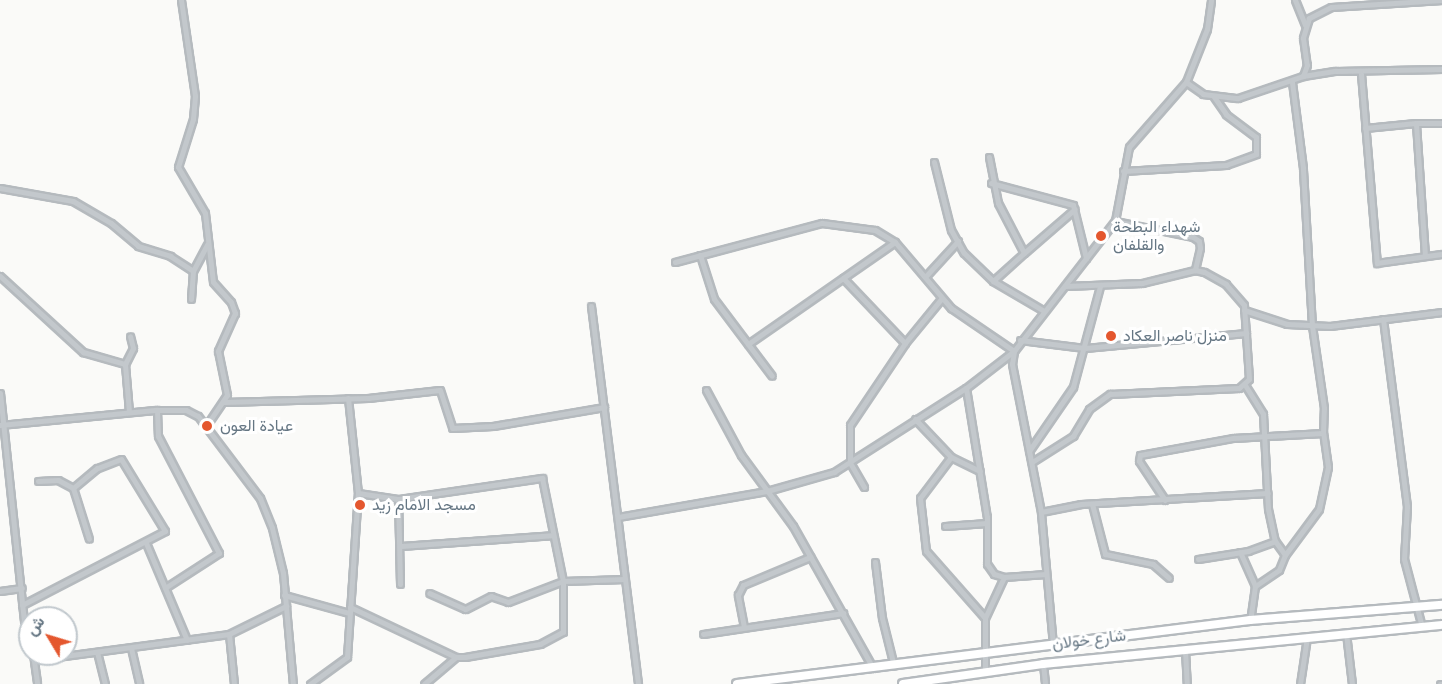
<!DOCTYPE html>
<meta charset="utf-8">
<style>
body{margin:0}
#map{position:relative;width:1442px;height:684px;overflow:hidden;background:#fafaf8;font-family:"Nunito Sans",Vazirmatn,sans-serif}
div>[style]{position:absolute}
[style*='--x']{left:calc(var(--x)*1px);top:calc(var(--y)*1px);width:calc(var(--w)*1px);rotate:calc(var(--a)*1deg)}
.roads{filter:drop-shadow(2px 0 #b5babe) drop-shadow(-2px 0 #b5babe) drop-shadow(0 2px #b5babe) drop-shadow(0 -2px #b5babe)}
.street>*{height:5px;margin:-2.5px;padding:0 2.5px;transform-origin:2.5px;border-radius:2.5px;background:#c3c8cc}
.primary>*{height:8px;margin:-4px;padding:0 4px;transform-origin:4px;border-radius:4px;background:#fff}
.dots>*{width:16px;height:16px;translate:-50% -50%;box-sizing:border-box;border:3px solid #fff;border-radius:50%}
span{translate:-50% -50%;white-space:nowrap;text-align:center;line-height:1.15;-webkit-text-stroke:6px #fff;paint-order:stroke}
.poi-label{font-size:16px;color:#657683}
.left{translate:0 -50%;text-align:left}
.street-label{font-size:16px;color:#657683}
.north{position:absolute;left:18px;top:606px;width:60px;height:60px;box-sizing:border-box;background:#fff;border:2px solid #c1c8cd;border-radius:50%;rotate:308deg;font-size:16px;font-weight:700;line-height:24px;text-align:center;color:#657683}
.north::after{content:'';display:block;margin:auto;width:21px;height:27px;background:#e4572e;clip-path:polygon(50% 0,100% 100%,50% 72%,0 100%)}
</style>
<div id="map">
<div class="roads">
<div class="street">
<div style="--x:181;--y:0;--w:97;--a:81.7"></div>
<div style="--x:195;--y:96;--w:23;--a:95"></div>
<div style="--x:193;--y:119;--w:50;--a:107.4"></div>
<div style="--x:178;--y:167;--w:53;--a:59.6"></div>
<div style="--x:205;--y:213;--w:69;--a:83.4"></div>
<div style="--x:213;--y:282;--w:27;--a:48"></div>
<div style="--x:231;--y:302;--w:12;--a:70"></div>
<div style="--x:235;--y:313;--w:42;--a:114.1"></div>
<div style="--x:218;--y:351;--w:45;--a:78.4"></div>
<div style="--x:227;--y:395;--w:37;--a:124"></div>
<div style="--x:1295;--y:0;--w:27;--a:68"></div>
<div style="--x:1442;--y:0;--w:111;--a:176.4"></div>
<div style="--x:1331;--y:7;--w:25;--a:153"></div>
<div style="--x:1309;--y:18;--w:21;--a:107"></div>
<div style="--x:1303;--y:38;--w:27;--a:82"></div>
<div style="--x:1307;--y:65;--w:12;--a:110"></div>
<div style="--x:1303;--y:76;--w:33;--a:-9"></div>
<div style="--x:1336;--y:71;--w:106;--a:-1.1"></div>
<div style="--x:1361;--y:74;--w:190;--a:85.2"></div>
<div style="--x:1377;--y:263;--w:66;--a:-7.9"></div>
<div style="--x:1186;--y:82;--w:21;--a:35"></div>
<div style="--x:1203;--y:94;--w:35;--a:7"></div>
<div style="--x:1238;--y:98;--w:69;--a:-18.7"></div>
<div style="--x:1365;--y:128;--w:51;--a:-5.6"></div>
<div style="--x:989;--y:157;--w:47;--a:78.9"></div>
<div style="--x:998;--y:203;--w:56;--a:62.5"></div>
<div style="--x:1024;--y:253;--w:42;--a:137.9"></div>
<div style="--x:934;--y:162;--w:70;--a:76"></div>
<div style="--x:951;--y:230;--w:26;--a:61"></div>
<div style="--x:964;--y:253;--w:40;--a:44"></div>
<div style="--x:993;--y:281;--w:59;--a:30.5"></div>
<div style="--x:1123;--y:171;--w:103;--a:-3.3"></div>
<div style="--x:1226;--y:165;--w:32;--a:-20"></div>
<div style="--x:1256;--y:154;--w:17;--a:-90"></div>
<div style="--x:1256;--y:137;--w:38;--a:-143"></div>
<div style="--x:1226;--y:114;--w:21;--a:-125"></div>
<div style="--x:991;--y:183;--w:85;--a:15"></div>
<div style="--x:1073;--y:205;--w:55;--a:76.2"></div>
<div style="--x:0;--y:188;--w:74;--a:10.1"></div>
<div style="--x:73;--y:201;--w:44;--a:30.1"></div>
<div style="--x:111;--y:223;--w:35;--a:40"></div>
<div style="--x:138;--y:246;--w:34;--a:17"></div>
<div style="--x:170;--y:256;--w:27;--a:33"></div>
<div style="--x:1115;--y:221;--w:80;--a:11.6"></div>
<div style="--x:1193;--y:237;--w:7;--a:34"></div>
<div style="--x:1199;--y:241;--w:7;--a:82"></div>
<div style="--x:1200;--y:248;--w:23;--a:103"></div>
<div style="--x:1024;--y:253;--w:67;--a:-40.8"></div>
<div style="--x:700;--y:255;--w:46;--a:72.3"></div>
<div style="--x:714;--y:299;--w:96;--a:53"></div>
<div style="--x:1425;--y:256;--w:133;--a:-93.9"></div>
<div style="--x:1416;--y:123;--w:26;--a:0"></div>
<div style="--x:675;--y:262;--w:152;--a:-14.9"></div>
<div style="--x:822;--y:223;--w:53;--a:7.5"></div>
<div style="--x:875;--y:230;--w:23;--a:31"></div>
<div style="--x:895;--y:242;--w:87;--a:49.7"></div>
<div style="--x:951;--y:308;--w:76;--a:34.3"></div>
<div style="--x:0;--y:276;--w:113;--a:42.5"></div>
<div style="--x:83;--y:352;--w:44;--a:15.9"></div>
<div style="--x:925;--y:277;--w:49;--a:-47.5"></div>
<div style="--x:843;--y:278;--w:90;--a:46.4"></div>
<div style="--x:191;--y:299;--w:28;--a:-86"></div>
<div style="--x:193;--y:271;--w:30;--a:-62"></div>
<div style="--x:591;--y:306;--w:381;--a:82.9"></div>
<div style="--x:1244;--y:310;--w:45;--a:18"></div>
<div style="--x:1287;--y:324;--w:43;--a:2.7"></div>
<div style="--x:1330;--y:326;--w:113;--a:-7.1"></div>
<div style="--x:1383;--y:319;--w:189;--a:82.7"></div>
<div style="--x:1407;--y:506;--w:53;--a:93.2"></div>
<div style="--x:1404;--y:559;--w:70;--a:75.2"></div>
<div style="--x:1020;--y:340;--w:65;--a:7"></div>
<div style="--x:1085;--y:348;--w:162;--a:-5.3"></div>
<div style="--x:748;--y:344;--w:179;--a:-34.8"></div>
<div style="--x:1245;--y:385;--w:34;--a:58"></div>
<div style="--x:1263;--y:414;--w:95;--a:87"></div>
<div style="--x:1268;--y:509;--w:33;--a:78"></div>
<div style="--x:1275;--y:541;--w:17;--a:54"></div>
<div style="--x:1285;--y:555;--w:16;--a:112"></div>
<div style="--x:1279;--y:570;--w:29;--a:146"></div>
<div style="--x:1255;--y:586;--w:34;--a:98"></div>
<div style="--x:966;--y:388;--w:131;--a:80.8"></div>
<div style="--x:987;--y:517;--w:47;--a:90"></div>
<div style="--x:987;--y:564;--w:12;--a:55"></div>
<div style="--x:994;--y:574;--w:10;--a:17"></div>
<div style="--x:1004;--y:577;--w:42;--a:-4.1"></div>
<div style="--x:706;--y:390;--w:74;--a:61.7"></div>
<div style="--x:741;--y:455;--w:88;--a:53.8"></div>
<div style="--x:793;--y:526;--w:163;--a:60.6"></div>
<div style="--x:0;--y:393;--w:228;--a:84"></div>
<div style="--x:24;--y:620;--w:24;--a:75"></div>
<div style="--x:348;--y:398;--w:96;--a:84"></div>
<div style="--x:358;--y:493;--w:40;--a:8.5"></div>
<div style="--x:224;--y:402;--w:144;--a:-1.6"></div>
<div style="--x:368;--y:398;--w:72;--a:-6.3"></div>
<div style="--x:440;--y:390;--w:40;--a:72"></div>
<div style="--x:452;--y:428;--w:41;--a:-2.8"></div>
<div style="--x:493;--y:426;--w:113;--a:-9.7"></div>
<div style="--x:157;--y:410;--w:26;--a:88"></div>
<div style="--x:158;--y:436;--w:132;--a:62.5"></div>
<div style="--x:219;--y:553;--w:64;--a:147.1"></div>
<div style="--x:129;--y:412;--w:48;--a:-94.8"></div>
<div style="--x:125;--y:364;--w:18;--a:-63"></div>
<div style="--x:133;--y:348;--w:12;--a:-104"></div>
<div style="--x:915;--y:419;--w:52;--a:46.5"></div>
<div style="--x:951;--y:457;--w:32;--a:26"></div>
<div style="--x:0;--y:425;--w:158;--a:-5.5"></div>
<div style="--x:157;--y:410;--w:29;--a:0"></div>
<div style="--x:186;--y:410;--w:13;--a:27"></div>
<div style="--x:198;--y:416;--w:103;--a:52.9"></div>
<div style="--x:260;--y:498;--w:32;--a:68"></div>
<div style="--x:272;--y:528;--w:46;--a:76.3"></div>
<div style="--x:283;--y:573;--w:111;--a:84.9"></div>
<div style="--x:1029;--y:451;--w:78;--a:-55.5"></div>
<div style="--x:1073;--y:387;--w:105;--a:-75"></div>
<div style="--x:951;--y:457;--w:51;--a:127.1"></div>
<div style="--x:920;--y:498;--w:53;--a:83.5"></div>
<div style="--x:926;--y:551;--w:89;--a:48.6"></div>
<div style="--x:1032;--y:462;--w:49;--a:-32.4"></div>
<div style="--x:1073;--y:436;--w:31;--a:-59"></div>
<div style="--x:1089;--y:409;--w:26;--a:-36"></div>
<div style="--x:1110;--y:394;--w:129;--a:-2.7"></div>
<div style="--x:1239;--y:388;--w:13;--a:-42"></div>
<div style="--x:1249;--y:379;--w:74;--a:-93.9"></div>
<div style="--x:1244;--y:305;--w:28;--a:-131"></div>
<div style="--x:1226;--y:284;--w:25;--a:-151"></div>
<div style="--x:1204;--y:272;--w:9;--a:-167"></div>
<div style="--x:1195;--y:270;--w:55;--a:166.2"></div>
<div style="--x:1142;--y:283;--w:77;--a:177.8"></div>
<div style="--x:38;--y:481;--w:20;--a:-3"></div>
<div style="--x:58;--y:480;--w:17;--a:28"></div>
<div style="--x:73;--y:488;--w:53;--a:72.6"></div>
<div style="--x:864;--y:487;--w:28;--a:-120"></div>
<div style="--x:850;--y:463;--w:38;--a:-90"></div>
<div style="--x:850;--y:425;--w:99;--a:-56.1"></div>
<div style="--x:905;--y:343;--w:58;--a:-50.6"></div>
<div style="--x:1165;--y:500;--w:47;--a:-123.7"></div>
<div style="--x:1139;--y:461;--w:6;--a:-81"></div>
<div style="--x:1140;--y:455;--w:95;--a:-10.4"></div>
<div style="--x:1233;--y:438;--w:90;--a:-3.2"></div>
<div style="--x:1092;--y:504;--w:52;--a:75.4"></div>
<div style="--x:1105;--y:554;--w:49;--a:11.8"></div>
<div style="--x:1153;--y:564;--w:21;--a:41"></div>
<div style="--x:1041;--y:512;--w:41;--a:-11.3"></div>
<div style="--x:1081;--y:504;--w:187;--a:-3.4"></div>
<div style="--x:618;--y:517;--w:151;--a:-9.9"></div>
<div style="--x:767;--y:491;--w:70;--a:-15.8"></div>
<div style="--x:834;--y:472;--w:156;--a:-32.5"></div>
<div style="--x:966;--y:388;--w:61;--a:-37.6"></div>
<div style="--x:945;--y:526;--w:42;--a:-4.1"></div>
<div style="--x:146;--y:543;--w:105;--a:67.1"></div>
<div style="--x:400;--y:546;--w:153;--a:-4.1"></div>
<div style="--x:1240;--y:552;--w:37;--a:66"></div>
<div style="--x:1285;--y:555;--w:57;--a:-53.5"></div>
<div style="--x:1319;--y:509;--w:43;--a:-77.9"></div>
<div style="--x:1328;--y:467;--w:34;--a:-98"></div>
<div style="--x:1323;--y:433;--w:25;--a:-88"></div>
<div style="--x:1324;--y:408;--w:83;--a:-98.3"></div>
<div style="--x:1312;--y:326;--w:158;--a:-93.3"></div>
<div style="--x:1303;--y:168;--w:87;--a:-97.3"></div>
<div style="--x:1198;--y:559;--w:51;--a:-9.1"></div>
<div style="--x:1248;--y:551;--w:29;--a:-20"></div>
<div style="--x:875;--y:562;--w:56;--a:82.9"></div>
<div style="--x:882;--y:618;--w:49;--a:76"></div>
<div style="--x:400;--y:584;--w:85;--a:-91.3"></div>
<div style="--x:398;--y:499;--w:146;--a:-8.3"></div>
<div style="--x:542;--y:478;--w:105;--a:78.5"></div>
<div style="--x:563;--y:581;--w:59;--a:159.1"></div>
<div style="--x:508;--y:602;--w:18;--a:-161"></div>
<div style="--x:491;--y:596;--w:29;--a:153"></div>
<div style="--x:465;--y:609;--w:39;--a:-156"></div>
<div style="--x:0;--y:591;--w:22;--a:-8"></div>
<div style="--x:284;--y:595;--w:67;--a:15.5"></div>
<div style="--x:22;--y:605;--w:161;--a:-27.4"></div>
<div style="--x:165;--y:531;--w:84;--a:-121.4"></div>
<div style="--x:121;--y:459;--w:26;--a:159"></div>
<div style="--x:97;--y:468;--w:31;--a:140"></div>
<div style="--x:350;--y:607;--w:117;--a:25.3"></div>
<div style="--x:456;--y:657;--w:9;--a:0"></div>
<div style="--x:465;--y:657;--w:76;--a:-9.8"></div>
<div style="--x:540;--y:644;--w:26;--a:-28"></div>
<div style="--x:563;--y:632;--w:51;--a:-90"></div>
<div style="--x:563;--y:581;--w:62;--a:-1.8"></div>
<div style="--x:744;--y:627;--w:33;--a:-101"></div>
<div style="--x:738;--y:595;--w:11;--a:-63"></div>
<div style="--x:743;--y:585;--w:73;--a:-22.7"></div>
<div style="--x:1346;--y:633;--w:51;--a:83.3"></div>
<div style="--x:229;--y:634;--w:50;--a:84.3"></div>
<div style="--x:703;--y:634;--w:142;--a:-8.5"></div>
<div style="--x:1053;--y:645;--w:134;--a:-95.2"></div>
<div style="--x:1041;--y:512;--w:151;--a:-101.1"></div>
<div style="--x:1012;--y:364;--w:13;--a:-81"></div>
<div style="--x:1014;--y:351;--w:165;--a:-52.2"></div>
<div style="--x:1115;--y:221;--w:75;--a:-79.3"></div>
<div style="--x:1129;--y:147;--w:86;--a:-48.8"></div>
<div style="--x:1186;--y:82;--w:57;--a:-68.4"></div>
<div style="--x:1207;--y:29;--w:29;--a:-82"></div>
<div style="--x:131;--y:648;--w:37;--a:77"></div>
<div style="--x:1185;--y:650;--w:34;--a:87"></div>
<div style="--x:97;--y:652;--w:33;--a:76"></div>
<div style="--x:33;--y:654;--w:30;--a:82"></div>
<div style="--x:34;--y:660;--w:197;--a:-7.6"></div>
<div style="--x:229;--y:634;--w:64;--a:-26.2"></div>
<div style="--x:1043;--y:664;--w:20;--a:84"></div>
<div style="--x:985;--y:673;--w:55;--a:-90"></div>
<div style="--x:985;--y:618;--w:45;--a:-65.1"></div>
<div style="--x:310;--y:684;--w:46;--a:-36.1"></div>
<div style="--x:347;--y:657;--w:164;--a:-86.2"></div>
<div style="--x:424;--y:684;--w:42;--a:-40.2"></div>
<div style="--x:1300;--y:684;--w:48;--a:-81.5"></div>
<div style="--x:1440;--y:684;--w:2;--a:0"></div>
</div>
<div class="primary">
<div style="--x:737;--y:684;--w:517;--a:-7.11"></div>
<div style="--x:1250;--y:620;--w:193;--a:-4.5"></div>
<div style="--x:903;--y:684;--w:141;--a:-8.1"></div>
<div style="--x:1043;--y:664;--w:401;--a:-5.6"></div>
</div>
</div>
<div class="dots">
<div style="left:1101px;top:236px;background:#e4572e"></div>
<div style="left:1111px;top:336px;background:#e4572e"></div>
<div style="left:207px;top:426px;background:#e4572e"></div>
<div style="left:360px;top:505px;background:#e4572e"></div>
</div>
<div class="poi-label">
<span class="left" style="left:1113px;top:236px">شهداء البطحة<br>والقلفان</span>
<span class="left" style="left:1123px;top:336px">منزل ناصر العكاد</span>
<span class="left" style="left:220px;top:426px">عيادة العون</span>
<span class="left" style="left:372px;top:505px">مسجد الامام زيد</span>
</div>
<div class="street-label">
<span style="left:1089px;top:640px;rotate:-7deg">شارع خولان</span>
</div>
<div class="north">ش</div>
</div>
